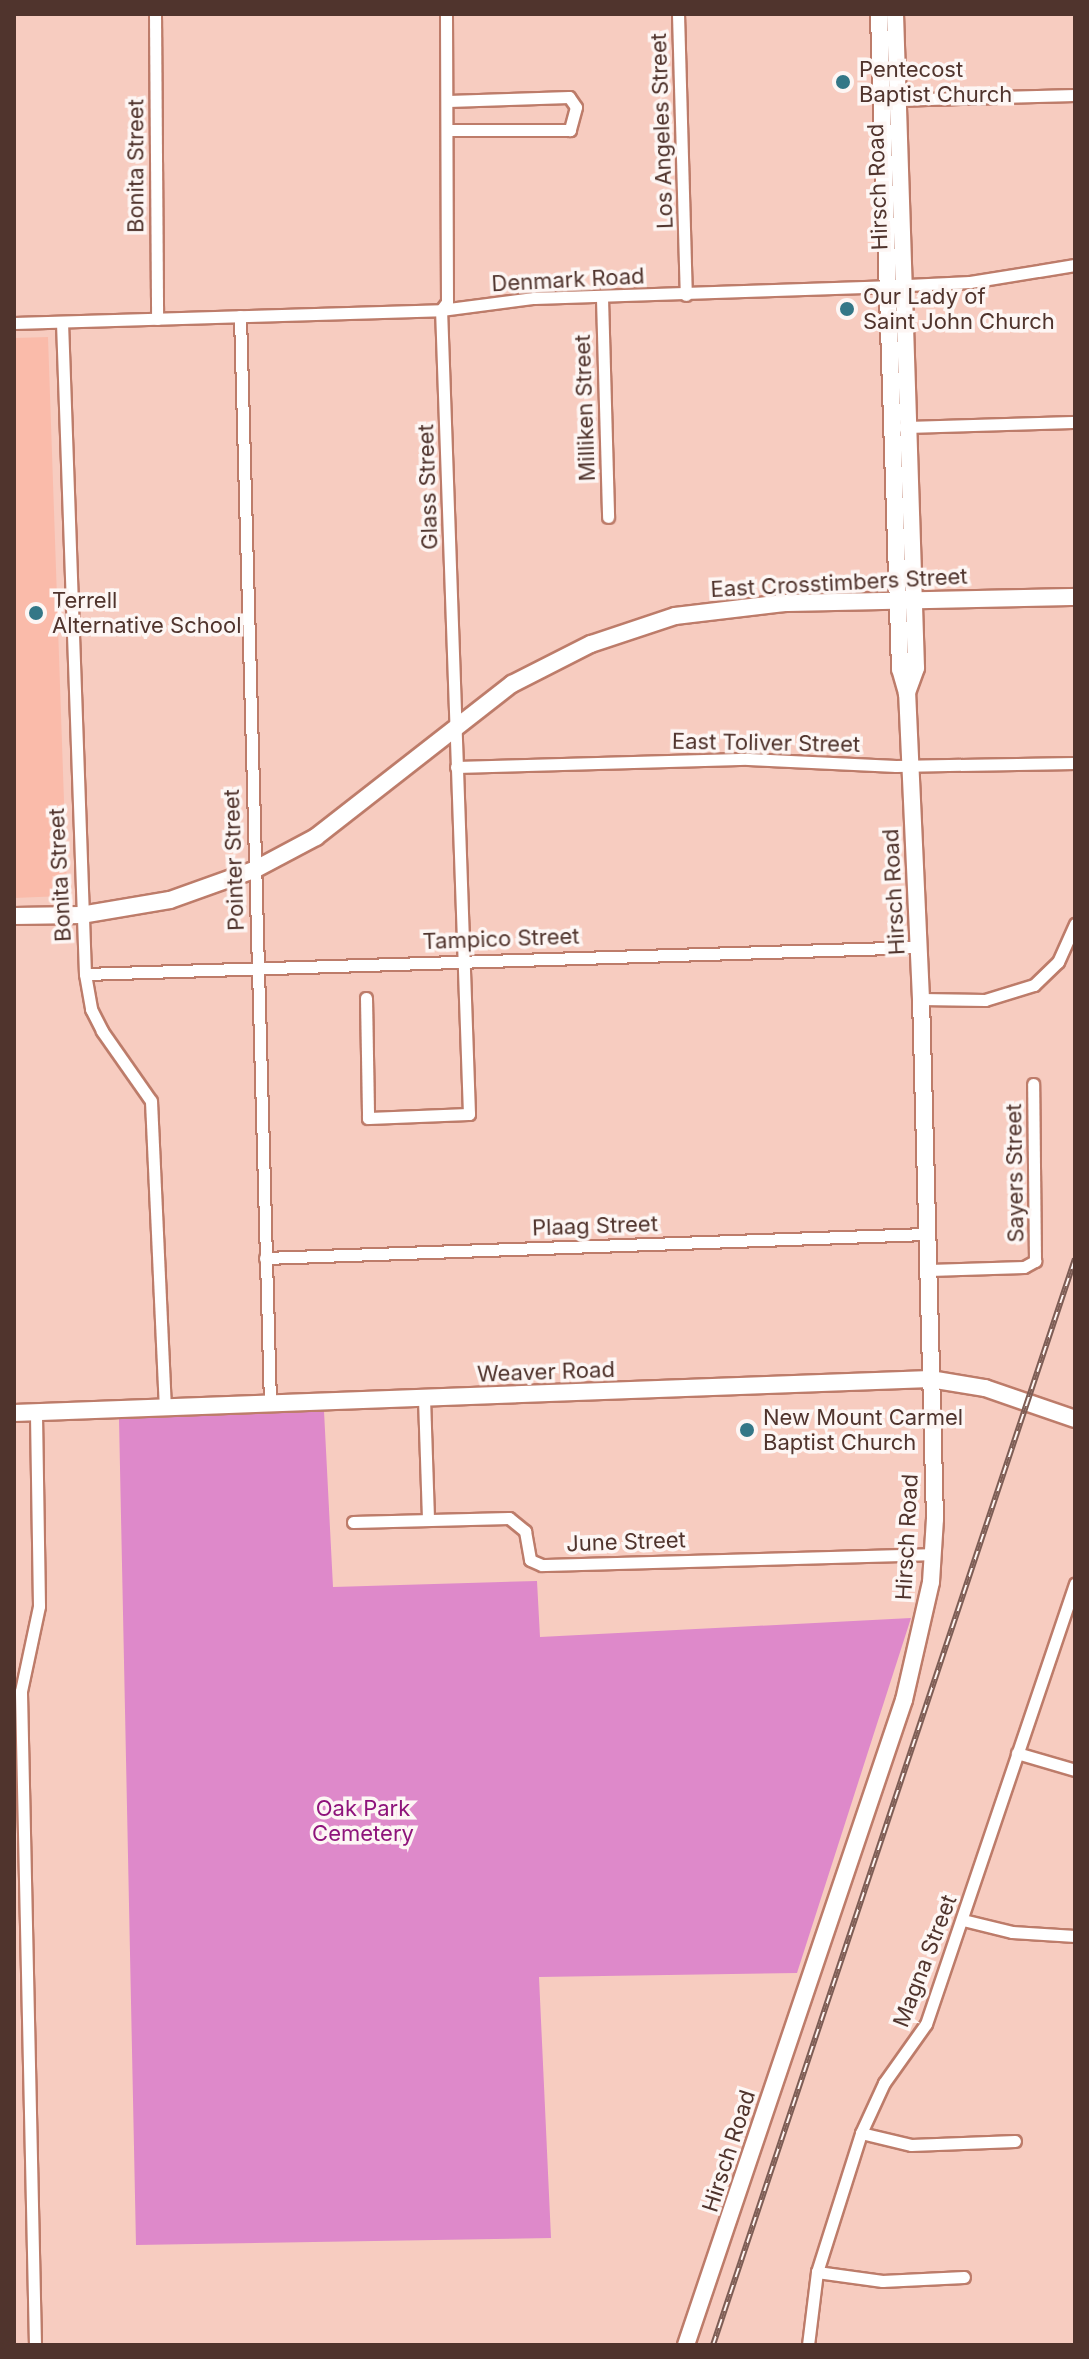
<!DOCTYPE html>
<style>
body{margin:0}
#map{position:relative;width:1089px;height:2359px;overflow:hidden;background:#f7ccc0;font-family:Inter,sans-serif}
div>[style]{position:absolute}
[style*='--x']{left:calc(var(--x)*1px);top:calc(var(--y)*1px);width:calc(var(--w)*1px);rotate:calc(var(--a)*1deg)}
.built>*{inset:0;background:#fabbaa}
.green>*{inset:0;background:#de89ca}
.roads{filter:drop-shadow(2px 0 #bd7c6a) drop-shadow(-2px 0 #bd7c6a) drop-shadow(0 2px #bd7c6a) drop-shadow(0 -2px #bd7c6a)}
.street>*{height:11px;margin:-5.5px;padding:0 5.5px;transform-origin:5.5px;border-radius:5.5px;background:#fff}
.secondary>*{height:16px;margin:-8px;padding:0 8px;transform-origin:8px;border-radius:8px;background:#fff}
.rail>*{height:6px;margin-top:-3px;transform-origin:0;background:repeating-linear-gradient(90deg,#fdf6f4 0 9px,#7d5d55 0 18px);box-sizing:border-box;border-block:2px solid #7d5d55}
.dots>*{width:22px;height:22px;translate:-50% -50%;box-sizing:border-box;border:4px solid #fdf6f4;border-radius:50%}
span{translate:-50% -50%;white-space:nowrap;text-align:center;line-height:1.15;-webkit-text-stroke:7px #fdf6f4;paint-order:stroke}
.poi-label{font-size:22px;color:#50342d}
.left{translate:0 -50%;text-align:left}
.street-label{font-size:22px;color:#50342d}
.park-label{font-size:22px;color:#8e147b}
.frame{position:absolute;inset:0;border:16px solid #50342d;pointer-events:none}
</style>
<div id="map">
<div class="built">
<div style="clip-path:polygon(48px 337px,67px 888px,63px 896px,14px 898px,14px 338px)"></div>
</div>
<div class="green">
<div style="clip-path:polygon(324px 1411px,333px 1587px,537px 1581px,540px 1637px,911px 1618px,797px 1973px,539px 1977px,551px 2238px,136px 2245px,119px 1419px)"></div>
</div>
<div class="roads">
<div class="street">
<div style="--x:155;--y:14;--w:305;--a:89.6"></div>
<div style="--x:678;--y:14;--w:281;--a:88.4"></div>
<div style="--x:892;--y:100;--w:183;--a:-1.6"></div>
<div style="--x:448;--y:101;--w:121;--a:-1.9"></div>
<div style="--x:569;--y:97;--w:12;--a:55"></div>
<div style="--x:576;--y:107;--w:24;--a:105"></div>
<div style="--x:570;--y:130;--w:122;--a:180"></div>
<div style="--x:602;--y:298;--w:219;--a:88.4"></div>
<div style="--x:240;--y:316;--w:1088;--a:88.42"></div>
<div style="--x:62;--y:322;--w:652;--a:87.98"></div>
<div style="--x:85;--y:974;--w:36;--a:80"></div>
<div style="--x:91;--y:1009;--w:25;--a:63"></div>
<div style="--x:102;--y:1031;--w:85;--a:55"></div>
<div style="--x:151;--y:1101;--w:306;--a:87.4"></div>
<div style="--x:14;--y:323;--w:427;--a:-1.7"></div>
<div style="--x:441;--y:310;--w:94;--a:-7.4"></div>
<div style="--x:534;--y:298;--w:353;--a:-1.9"></div>
<div style="--x:887;--y:286;--w:83;--a:-2.8"></div>
<div style="--x:970;--y:282;--w:106;--a:-9.2"></div>
<div style="--x:904;--y:427;--w:171;--a:-1.7"></div>
<div style="--x:456;--y:767;--w:292;--a:-1.6"></div>
<div style="--x:748;--y:759;--w:148;--a:2.7"></div>
<div style="--x:896;--y:766;--w:179;--a:-1"></div>
<div style="--x:85;--y:974;--w:834;--a:-1.85"></div>
<div style="--x:366;--y:998;--w:120;--a:89"></div>
<div style="--x:368;--y:1118;--w:101;--a:-2.3"></div>
<div style="--x:469;--y:1114;--w:804;--a:-91.99"></div>
<div style="--x:441;--y:310;--w:10;--a:-53"></div>
<div style="--x:447;--y:302;--w:288;--a:-90.2"></div>
<div style="--x:921;--y:999;--w:64;--a:0.9"></div>
<div style="--x:985;--y:1000;--w:51;--a:-17"></div>
<div style="--x:1034;--y:985;--w:33;--a:-44"></div>
<div style="--x:1058;--y:962;--w:42;--a:-65.9"></div>
<div style="--x:265;--y:1258;--w:661;--a:-2.08"></div>
<div style="--x:929;--y:1270;--w:95;--a:-1.8"></div>
<div style="--x:1024;--y:1267;--w:13;--a:-29"></div>
<div style="--x:1035;--y:1261;--w:177;--a:-90.6"></div>
<div style="--x:424;--y:1398;--w:122;--a:88.1"></div>
<div style="--x:353;--y:1522;--w:156;--a:-1.5"></div>
<div style="--x:509;--y:1518;--w:21;--a:39"></div>
<div style="--x:525;--y:1531;--w:29;--a:80"></div>
<div style="--x:530;--y:1560;--w:13;--a:23"></div>
<div style="--x:542;--y:1565;--w:390;--a:-1.6"></div>
<div style="--x:1017;--y:1753;--w:60;--a:16.3"></div>
<div style="--x:963;--y:1920;--w:50;--a:13.8"></div>
<div style="--x:1012;--y:1932;--w:63;--a:3.6"></div>
<div style="--x:861;--y:2133;--w:51;--a:13.5"></div>
<div style="--x:911;--y:2145;--w:104;--a:-2.2"></div>
<div style="--x:817;--y:2272;--w:66;--a:7.9"></div>
<div style="--x:882;--y:2281;--w:82;--a:-2.8"></div>
<div style="--x:35;--y:2345;--w:654;--a:-91.23"></div>
<div style="--x:21;--y:1691;--w:87;--a:-78"></div>
<div style="--x:39;--y:1606;--w:194;--a:-90.9"></div>
<div style="--x:808;--y:2345;--w:74;--a:-83"></div>
<div style="--x:817;--y:2272;--w:146;--a:-72.4"></div>
<div style="--x:861;--y:2133;--w:55;--a:-65.3"></div>
<div style="--x:884;--y:2083;--w:72;--a:-54.6"></div>
<div style="--x:926;--y:2024;--w:465;--a:-71.3"></div>
</div>
<div class="secondary">
<div style="--x:895;--y:14;--w:654;--a:88.16"></div>
<div style="--x:916;--y:668;--w:27;--a:110"></div>
<div style="--x:14;--y:916;--w:67;--a:-0.9"></div>
<div style="--x:81;--y:915;--w:90;--a:-9.6"></div>
<div style="--x:170;--y:900;--w:89;--a:-19.7"></div>
<div style="--x:254;--y:870;--w:70;--a:-28"></div>
<div style="--x:316;--y:837;--w:249;--a:-38"></div>
<div style="--x:512;--y:684;--w:89;--a:-26.9"></div>
<div style="--x:591;--y:644;--w:89;--a:-18.4"></div>
<div style="--x:675;--y:616;--w:110;--a:-6.8"></div>
<div style="--x:784;--y:603;--w:291;--a:-1.2"></div>
<div style="--x:14;--y:1413;--w:917;--a:-2.13"></div>
<div style="--x:930;--y:1379;--w:56;--a:9.3"></div>
<div style="--x:985;--y:1388;--w:95;--a:19"></div>
<div style="--x:686;--y:2345;--w:681;--a:-71.33"></div>
<div style="--x:904;--y:1700;--w:121;--a:-77.1"></div>
<div style="--x:931;--y:1582;--w:63;--a:-86.4"></div>
<div style="--x:935;--y:1519;--w:520;--a:-91.54"></div>
<div style="--x:921;--y:999;--w:306;--a:-92.6"></div>
<div style="--x:907;--y:693;--w:25;--a:-106"></div>
<div style="--x:900;--y:669;--w:655;--a:-91.84"></div>
</div>
</div>
<div class="rail">
<div style="--x:713;--y:2345;--w:1145;--a:-71.57"></div>
</div>
<div class="dots">
<div style="left:843px;top:82px;background:#347787"></div>
<div style="left:847px;top:309px;background:#347787"></div>
<div style="left:36px;top:613px;background:#347787"></div>
<div style="left:747px;top:1430px;background:#347787"></div>
</div>
<div class="poi-label">
<span class="left" style="left:859px;top:82px">Pentecost<br>Baptist Church</span>
<span class="left" style="left:863px;top:309px">Our Lady of<br>Saint John Church</span>
<span class="left" style="left:52px;top:613px">Terrell<br>Alternative School</span>
<span class="left" style="left:763px;top:1430px">New Mount Carmel<br>Baptist Church</span>
</div>
<div class="street-label">
<span style="left:662px;top:131px;rotate:-92deg">Los Angeles Street</span>
<span style="left:136px;top:166px;rotate:-90deg">Bonita Street</span>
<span style="left:878px;top:187px;rotate:-92deg">Hirsch Road</span>
<span style="left:568px;top:280px;rotate:-3deg">Denmark Road</span>
<span style="left:585px;top:408px;rotate:-92deg">Milliken Street</span>
<span style="left:428px;top:487px;rotate:-92deg">Glass Street</span>
<span style="left:839px;top:583px;rotate:-3deg">East Crosstimbers Street</span>
<span style="left:766px;top:743px;rotate:1deg">East Toliver Street</span>
<span style="left:234px;top:860px;rotate:-92deg">Pointer Street</span>
<span style="left:60px;top:875px;rotate:-93deg">Bonita Street</span>
<span style="left:894px;top:892px;rotate:-93deg">Hirsch Road</span>
<span style="left:501px;top:939px;rotate:-2deg">Tampico Street</span>
<span style="left:1015px;top:1173px;rotate:-91deg">Sayers Street</span>
<span style="left:595px;top:1226px;rotate:-2deg">Plaag Street</span>
<span style="left:546px;top:1372px;rotate:-2deg">Weaver Road</span>
<span style="left:907px;top:1537px;rotate:-87deg">Hirsch Road</span>
<span style="left:626px;top:1542px;rotate:-2deg">June Street</span>
<span style="left:925px;top:1961px;rotate:-69deg">Magna Street</span>
<span style="left:729px;top:2151px;rotate:-72deg">Hirsch Road</span>
</div>
<div class="park-label">
<span style="left:363px;top:1821px">Oak Park<br>Cemetery</span>
</div>
<div class="frame"></div>
</div>
